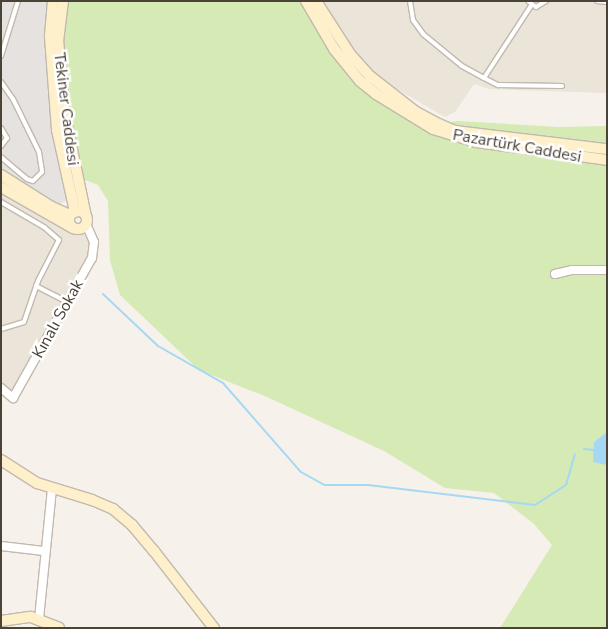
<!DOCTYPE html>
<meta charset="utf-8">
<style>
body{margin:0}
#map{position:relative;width:608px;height:629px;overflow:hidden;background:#f6f2eb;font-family:"Nunito Sans",sans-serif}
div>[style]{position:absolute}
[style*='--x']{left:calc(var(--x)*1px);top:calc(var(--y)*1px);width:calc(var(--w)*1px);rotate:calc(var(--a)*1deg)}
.residential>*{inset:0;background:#eae4d9}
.green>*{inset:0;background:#d5eab4}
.parking>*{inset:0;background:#e5e2df}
.water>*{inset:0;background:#a7d8f3}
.stream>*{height:2px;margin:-1px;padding:0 1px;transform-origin:1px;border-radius:1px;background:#a7d8f3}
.roads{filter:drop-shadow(1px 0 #c2b9ad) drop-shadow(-1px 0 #c2b9ad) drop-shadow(0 1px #c2b9ad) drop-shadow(0 -1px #c2b9ad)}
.lane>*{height:4px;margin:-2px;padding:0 2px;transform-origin:2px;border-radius:2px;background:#fff}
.street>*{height:8px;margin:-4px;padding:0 4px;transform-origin:4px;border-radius:4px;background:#fff}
.secondary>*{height:10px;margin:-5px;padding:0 5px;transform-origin:5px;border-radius:5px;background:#fff0cc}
.secondary>.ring{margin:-5px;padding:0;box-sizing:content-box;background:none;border:10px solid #fff0cc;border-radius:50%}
span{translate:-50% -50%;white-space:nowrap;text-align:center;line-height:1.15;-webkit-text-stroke:5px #fff;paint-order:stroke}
.street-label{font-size:16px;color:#4b4338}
.frame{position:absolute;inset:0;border:2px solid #4b4338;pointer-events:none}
</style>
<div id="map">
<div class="residential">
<div style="clip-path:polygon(322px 1px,607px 1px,607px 93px,489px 89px,474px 84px,455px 112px,445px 117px,378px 78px,361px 60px)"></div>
<div style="clip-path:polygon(1px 187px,76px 229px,84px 227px,94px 247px,13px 398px,1px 388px)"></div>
</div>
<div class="green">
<div style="clip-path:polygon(60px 1px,307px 1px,336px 43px,385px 95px,439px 124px,458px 121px,558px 127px,607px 126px,607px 628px,500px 628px,552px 545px,534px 524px,494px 493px,445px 488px,384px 451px,267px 397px,199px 370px,120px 295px,110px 260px,108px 201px,98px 185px,70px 174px,57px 83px)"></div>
</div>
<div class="parking">
<div style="clip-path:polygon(1px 1px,53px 1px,50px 13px,68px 199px,56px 207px,1px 175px)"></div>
</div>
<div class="water">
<div style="clip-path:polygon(607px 432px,607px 465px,593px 462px,594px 442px)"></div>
</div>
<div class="stream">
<div style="--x:103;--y:294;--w:76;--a:43.4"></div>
<div style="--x:158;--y:346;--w:75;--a:29.6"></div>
<div style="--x:223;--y:383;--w:118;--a:48.8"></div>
<div style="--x:301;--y:472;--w:26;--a:29"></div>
<div style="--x:324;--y:485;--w:44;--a:0"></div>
<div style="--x:368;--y:485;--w:168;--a:6.8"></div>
<div style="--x:535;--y:505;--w:37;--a:-33"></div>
<div style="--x:566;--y:485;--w:32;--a:-74"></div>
<div style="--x:584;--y:449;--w:10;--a:6"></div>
</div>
<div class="roads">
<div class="lane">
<div style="--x:410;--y:1;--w:19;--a:81"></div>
<div style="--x:413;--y:20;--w:17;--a:54"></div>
<div style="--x:423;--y:34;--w:50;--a:39.4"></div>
<div style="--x:462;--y:66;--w:25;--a:29"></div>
<div style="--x:484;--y:78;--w:86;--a:-56.9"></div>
<div style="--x:528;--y:1;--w:10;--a:37"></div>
<div style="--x:536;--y:7;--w:12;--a:-31"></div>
<div style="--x:597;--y:1;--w:10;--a:6"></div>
<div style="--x:1;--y:56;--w:58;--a:-72.8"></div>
<div style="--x:484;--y:78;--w:16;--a:27"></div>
<div style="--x:498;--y:85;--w:64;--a:0.9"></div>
<div style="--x:1;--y:82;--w:21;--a:55"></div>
<div style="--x:13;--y:99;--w:59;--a:63.9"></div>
<div style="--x:39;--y:152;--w:20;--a:81"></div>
<div style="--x:42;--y:172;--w:13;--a:135"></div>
<div style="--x:33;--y:181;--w:6;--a:-162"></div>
<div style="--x:27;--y:179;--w:34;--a:-140"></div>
<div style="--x:1;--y:128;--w:12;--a:59"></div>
<div style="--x:7;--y:138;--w:10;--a:127"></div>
<div style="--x:1;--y:202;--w:50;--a:30.2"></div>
<div style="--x:44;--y:227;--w:20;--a:41"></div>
<div style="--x:59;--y:240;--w:46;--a:117.1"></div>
<div style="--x:38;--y:281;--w:43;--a:108.9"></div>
<div style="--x:24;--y:322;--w:24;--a:163"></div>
<div style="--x:36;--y:286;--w:35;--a:27"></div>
</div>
<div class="street">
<div style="--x:555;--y:274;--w:17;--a:-13"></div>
<div style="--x:572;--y:270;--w:35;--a:0"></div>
<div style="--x:1;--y:388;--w:16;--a:40"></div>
<div style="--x:13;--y:398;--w:161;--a:-60.6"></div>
<div style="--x:92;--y:258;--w:16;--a:-83"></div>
<div style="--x:94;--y:242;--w:20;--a:-114"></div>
<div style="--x:1;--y:546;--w:43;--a:6.6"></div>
<div style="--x:39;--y:619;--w:131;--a:-84.3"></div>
</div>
<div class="secondary">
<div style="--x:53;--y:1;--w:36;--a:95"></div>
<div style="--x:50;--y:37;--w:93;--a:85.7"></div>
<div style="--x:57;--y:130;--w:84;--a:77.6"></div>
<div style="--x:63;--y:1;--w:38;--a:97"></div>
<div style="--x:58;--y:39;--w:72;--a:85.2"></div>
<div style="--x:64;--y:111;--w:107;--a:78.2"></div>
<div style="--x:306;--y:1;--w:56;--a:59.7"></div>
<div style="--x:334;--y:49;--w:41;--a:50.9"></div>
<div style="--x:360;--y:81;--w:21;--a:39"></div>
<div style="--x:376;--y:94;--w:67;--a:31.6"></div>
<div style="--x:433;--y:129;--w:45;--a:16.8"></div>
<div style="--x:476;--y:142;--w:132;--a:7.8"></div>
<div style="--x:316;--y:1;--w:63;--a:57.3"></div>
<div style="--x:350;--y:54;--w:31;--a:48"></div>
<div style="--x:371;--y:77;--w:57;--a:37.9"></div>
<div style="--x:416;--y:112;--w:26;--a:28"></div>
<div style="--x:439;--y:124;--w:17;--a:24"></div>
<div style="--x:455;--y:131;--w:153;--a:6.8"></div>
<div style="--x:1;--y:175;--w:58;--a:32.3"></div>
<div style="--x:50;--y:206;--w:22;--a:24"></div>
<div style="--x:1;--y:187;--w:83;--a:29.7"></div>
<div class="ring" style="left:69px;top:211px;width:8px;height:8px"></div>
<div style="--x:1;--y:460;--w:43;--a:32.6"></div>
<div style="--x:37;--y:483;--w:58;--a:17.2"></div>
<div style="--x:92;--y:500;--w:23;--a:23"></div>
<div style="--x:113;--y:509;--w:25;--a:40"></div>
<div style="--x:132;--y:525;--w:34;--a:50"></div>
<div style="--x:154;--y:551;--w:98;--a:52.1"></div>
<div style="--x:1;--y:621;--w:30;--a:-8"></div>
<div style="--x:31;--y:617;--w:30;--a:21"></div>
</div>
</div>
<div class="street-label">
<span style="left:66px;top:109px;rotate:83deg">Tekiner Caddesi</span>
<span style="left:517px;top:146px;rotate:10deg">Pazartürk Caddesi</span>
<span style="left:58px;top:319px;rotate:-61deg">Kınalı Sokak</span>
</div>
<div class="frame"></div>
</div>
